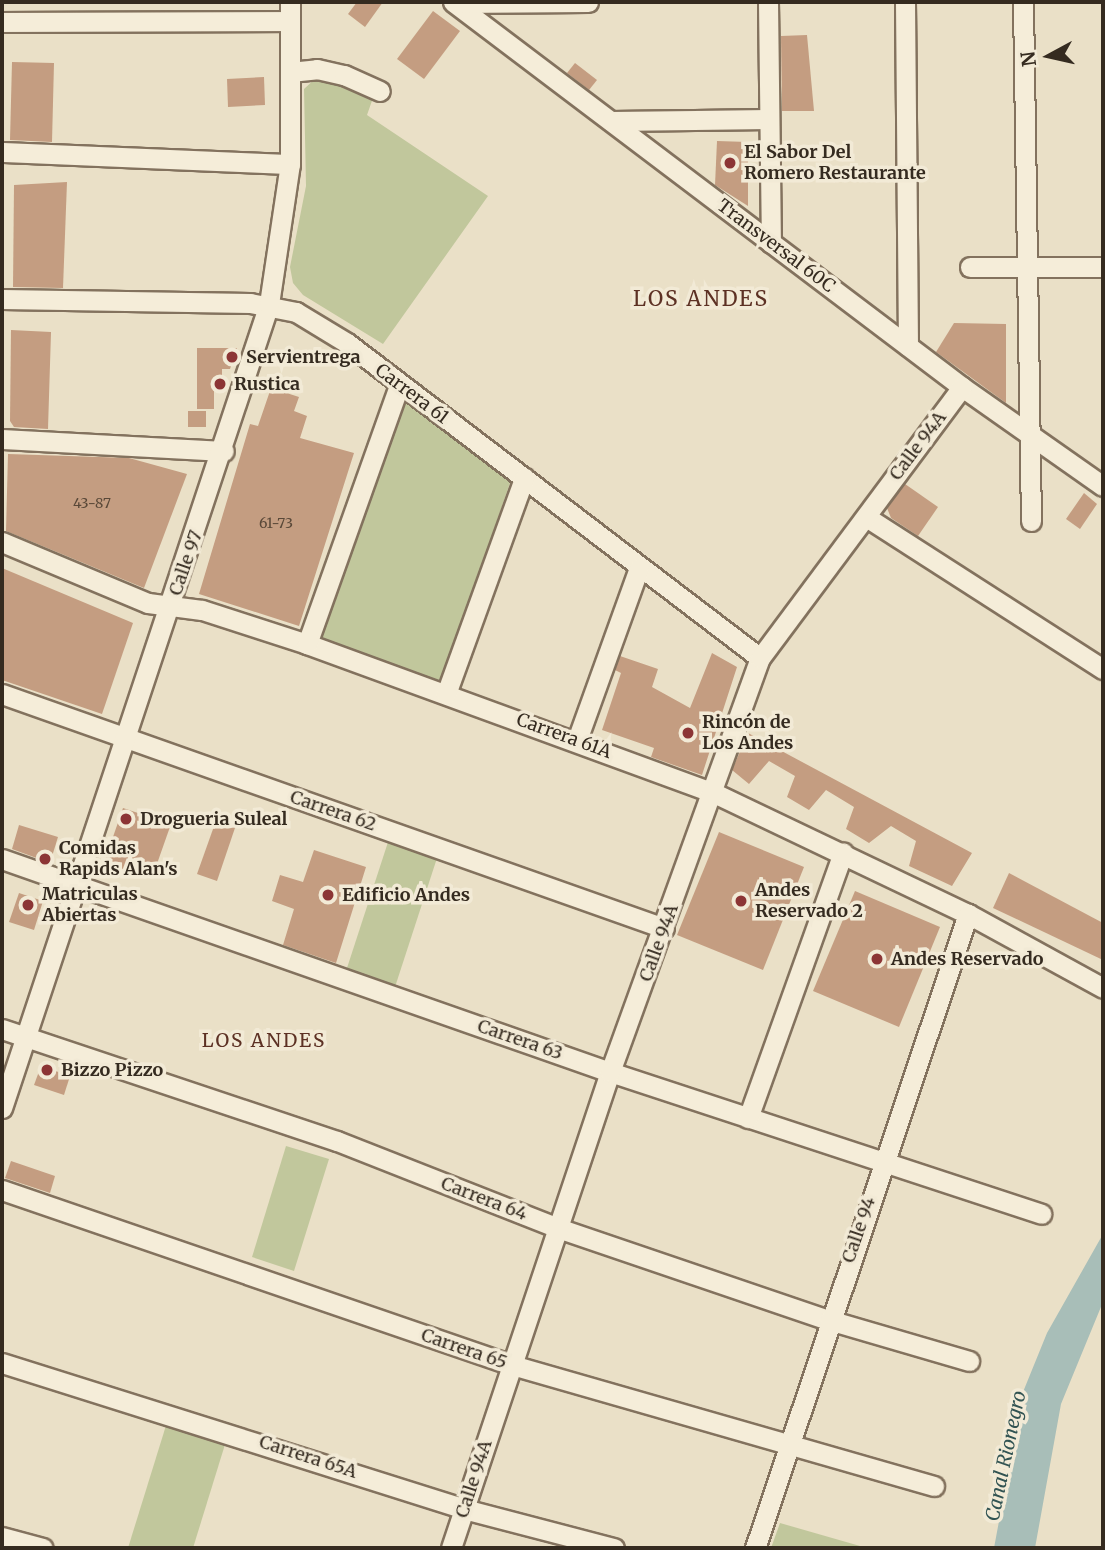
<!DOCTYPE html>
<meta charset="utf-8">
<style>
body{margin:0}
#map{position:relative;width:1105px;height:1550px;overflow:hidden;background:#eae0c7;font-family:Merriweather,serif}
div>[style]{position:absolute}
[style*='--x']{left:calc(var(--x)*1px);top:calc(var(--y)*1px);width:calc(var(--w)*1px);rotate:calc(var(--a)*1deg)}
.green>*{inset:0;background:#c1c79c}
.water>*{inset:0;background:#a8beb8}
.building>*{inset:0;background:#c49d81}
.roads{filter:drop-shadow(2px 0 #83725e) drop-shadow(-2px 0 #83725e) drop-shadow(0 2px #83725e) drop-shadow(0 -2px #83725e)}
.minor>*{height:19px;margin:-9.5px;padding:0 9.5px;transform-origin:9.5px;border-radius:9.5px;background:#f5edd9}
.dots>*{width:19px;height:19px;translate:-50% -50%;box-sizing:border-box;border:4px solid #f2ead6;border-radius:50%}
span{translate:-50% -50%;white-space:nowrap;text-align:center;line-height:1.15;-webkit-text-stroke:7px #f2ead6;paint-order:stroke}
.number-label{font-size:14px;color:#594838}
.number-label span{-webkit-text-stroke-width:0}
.poi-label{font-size:18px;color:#352b20;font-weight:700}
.left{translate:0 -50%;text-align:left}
.street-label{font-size:18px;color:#352b20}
.neighbourhood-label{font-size:19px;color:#5d3124;letter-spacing:2px}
.water-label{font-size:19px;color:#315352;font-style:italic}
.quarter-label{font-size:21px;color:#5d3124;letter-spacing:2px}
.frame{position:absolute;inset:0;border:4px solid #352b20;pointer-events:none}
.north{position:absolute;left:1014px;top:21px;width:70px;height:70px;-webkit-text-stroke:5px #f2ead6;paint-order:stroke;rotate:262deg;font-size:19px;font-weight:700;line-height:28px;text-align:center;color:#352b20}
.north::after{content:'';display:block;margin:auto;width:24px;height:32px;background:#352b20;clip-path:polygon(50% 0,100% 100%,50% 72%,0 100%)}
</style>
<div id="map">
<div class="green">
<div style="clip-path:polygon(317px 77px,374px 95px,367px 115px,488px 196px,383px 344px,303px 295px,293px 283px,290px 267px,306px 186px,304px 89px)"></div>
<div style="clip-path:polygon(403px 399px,513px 474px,441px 685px,321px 639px)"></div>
<div style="clip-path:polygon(389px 839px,438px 855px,395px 987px,346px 971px)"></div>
<div style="clip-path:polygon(286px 1146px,329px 1159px,294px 1271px,252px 1257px)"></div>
<div style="clip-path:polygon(168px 1419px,227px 1438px,193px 1548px,128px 1548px)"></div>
<div style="clip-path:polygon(780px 1523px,867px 1548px,771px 1548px)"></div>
</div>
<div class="water">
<div style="clip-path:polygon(1103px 1234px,1103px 1302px,1061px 1404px,1035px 1548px,994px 1548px,1023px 1392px,1047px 1333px)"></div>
</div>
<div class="building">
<div style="clip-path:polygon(357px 2px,383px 2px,365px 27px,348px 14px)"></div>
<div style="clip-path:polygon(433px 11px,460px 31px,424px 79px,397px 59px)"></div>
<div style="clip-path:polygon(807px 35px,814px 111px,782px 111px,781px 36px)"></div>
<div style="clip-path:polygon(12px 62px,54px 63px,52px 142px,10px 140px)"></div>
<div style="clip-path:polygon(575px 63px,597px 80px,589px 90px,567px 73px)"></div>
<div style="clip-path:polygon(264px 77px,265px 105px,228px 107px,227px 79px)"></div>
<div style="clip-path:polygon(717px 141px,748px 142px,748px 206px,715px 185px)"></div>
<div style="clip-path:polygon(67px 182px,63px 288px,13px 287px,14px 185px)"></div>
<div style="clip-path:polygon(954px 323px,1006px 324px,1006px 403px,936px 352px)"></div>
<div style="clip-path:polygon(11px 330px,51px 332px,48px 429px,14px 427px,10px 421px)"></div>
<div style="clip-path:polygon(197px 348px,237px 348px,230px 369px,222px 369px,222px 388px,214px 388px,214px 409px,197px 409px)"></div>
<div style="clip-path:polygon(271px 388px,299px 397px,294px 411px,307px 416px,300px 438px,354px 453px,299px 626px,199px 594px,250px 424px,258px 426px)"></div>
<div style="clip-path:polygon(188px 411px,206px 411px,206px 427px,188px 427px)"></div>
<div style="clip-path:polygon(8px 454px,129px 458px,187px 474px,144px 588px,6px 531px)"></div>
<div style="clip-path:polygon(905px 484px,938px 507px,918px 536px,891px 518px,887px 508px)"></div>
<div style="clip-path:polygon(1084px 493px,1097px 504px,1080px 529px,1066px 519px)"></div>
<div style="clip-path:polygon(2px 568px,133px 623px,102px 714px,2px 680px)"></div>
<div style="clip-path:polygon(712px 653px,737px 667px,702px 775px,651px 757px,654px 748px,602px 730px,621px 673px,615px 670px,620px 656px,658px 669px,652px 687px,690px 708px)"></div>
<div style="clip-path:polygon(748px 733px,972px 853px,952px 886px,909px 866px,916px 841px,891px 826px,869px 843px,846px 829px,854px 807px,826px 790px,809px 810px,787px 797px,795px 776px,769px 761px,749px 784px,732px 770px)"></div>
<div style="clip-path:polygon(123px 808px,171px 824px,152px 878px,104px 863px)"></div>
<div style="clip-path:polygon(218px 815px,237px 822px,217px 881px,197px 874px)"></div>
<div style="clip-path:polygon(19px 825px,58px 837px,50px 863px,12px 849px)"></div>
<div style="clip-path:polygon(719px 832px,804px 867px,763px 970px,677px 935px)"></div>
<div style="clip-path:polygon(314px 850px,366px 867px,336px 963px,283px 945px,294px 909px,272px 901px,280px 875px,303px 882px)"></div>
<div style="clip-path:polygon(1009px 873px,1103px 923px,1103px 960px,993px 908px)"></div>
<div style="clip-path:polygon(855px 891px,940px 927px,899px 1027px,813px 991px)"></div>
<div style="clip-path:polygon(19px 893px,43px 901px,34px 930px,9px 922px)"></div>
<div style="clip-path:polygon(41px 1066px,70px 1076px,64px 1095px,34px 1085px)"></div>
<div style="clip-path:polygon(11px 1161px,55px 1176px,50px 1193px,5px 1178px)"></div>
</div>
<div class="roads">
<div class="minor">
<div style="--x:453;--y:2;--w:638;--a:37.1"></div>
<div style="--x:962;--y:387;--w:172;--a:35.1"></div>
<div style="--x:768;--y:2;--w:241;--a:89.3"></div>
<div style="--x:905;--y:2;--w:344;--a:89.5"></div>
<div style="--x:1023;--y:2;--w:519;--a:89.12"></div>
<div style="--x:455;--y:3;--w:133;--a:-0.4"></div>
<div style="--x:2;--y:22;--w:288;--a:-0.2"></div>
<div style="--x:290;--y:72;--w:27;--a:-6"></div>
<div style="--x:317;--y:69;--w:28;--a:13"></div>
<div style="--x:344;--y:75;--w:39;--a:24"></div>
<div style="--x:611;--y:121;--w:158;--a:-0.7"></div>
<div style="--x:2;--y:152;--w:288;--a:2.4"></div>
<div style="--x:970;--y:267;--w:133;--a:0"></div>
<div style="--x:2;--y:299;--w:248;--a:0.9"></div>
<div style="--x:250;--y:303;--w:47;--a:11.1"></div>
<div style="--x:296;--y:312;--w:60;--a:31.3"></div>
<div style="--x:347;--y:343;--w:519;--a:37.33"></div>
<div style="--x:2;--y:439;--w:222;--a:3.1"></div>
<div style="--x:866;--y:517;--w:282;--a:32.7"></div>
<div style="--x:2;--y:542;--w:158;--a:22.7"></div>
<div style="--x:148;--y:603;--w:54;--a:7.4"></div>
<div style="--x:202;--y:610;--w:110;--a:17.9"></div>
<div style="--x:307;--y:644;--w:433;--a:20.1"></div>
<div style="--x:714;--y:793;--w:281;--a:25.5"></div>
<div style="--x:968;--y:914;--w:154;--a:28.7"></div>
<div style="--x:307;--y:644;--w:275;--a:-70.4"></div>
<div style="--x:2;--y:694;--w:702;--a:19.47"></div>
<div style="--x:446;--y:694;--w:230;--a:-70.1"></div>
<div style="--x:577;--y:740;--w:183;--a:-70.2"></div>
<div style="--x:2;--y:859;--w:644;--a:19.31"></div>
<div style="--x:610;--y:1072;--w:454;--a:18.2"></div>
<div style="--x:2;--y:1029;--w:353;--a:18.5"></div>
<div style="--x:337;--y:1141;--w:238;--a:21.5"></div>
<div style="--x:558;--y:1228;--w:286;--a:18.8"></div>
<div style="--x:829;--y:1320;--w:146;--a:16.3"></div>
<div style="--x:2;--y:1108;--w:847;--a:-71.63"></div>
<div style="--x:269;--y:304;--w:142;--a:-81.5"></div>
<div style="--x:290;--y:164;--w:162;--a:-90"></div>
<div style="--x:748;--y:1118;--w:282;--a:-70.3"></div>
<div style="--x:2;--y:1190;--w:539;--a:18.94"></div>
<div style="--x:512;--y:1365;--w:439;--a:16"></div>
<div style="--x:2;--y:1363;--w:485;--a:17.5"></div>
<div style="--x:464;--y:1509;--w:155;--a:14.6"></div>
<div style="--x:2;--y:1537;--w:42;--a:15"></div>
<div style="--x:451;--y:1548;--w:502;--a:-71.53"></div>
<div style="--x:610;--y:1072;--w:440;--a:-70.1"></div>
<div style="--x:760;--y:658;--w:338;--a:-53.3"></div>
<div style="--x:755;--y:1548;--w:669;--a:-71.43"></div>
</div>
</div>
<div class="dots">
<div style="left:730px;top:163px;background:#8c3535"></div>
<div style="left:232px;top:357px;background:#8c3535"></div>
<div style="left:220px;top:384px;background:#8c3535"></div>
<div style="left:688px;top:733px;background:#8c3535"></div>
<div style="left:126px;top:819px;background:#8c3535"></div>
<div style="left:45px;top:859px;background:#8c3535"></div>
<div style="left:328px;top:895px;background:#8c3535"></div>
<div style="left:741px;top:901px;background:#8c3535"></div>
<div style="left:28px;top:905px;background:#8c3535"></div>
<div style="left:877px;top:959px;background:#8c3535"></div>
<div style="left:47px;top:1070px;background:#8c3535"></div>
</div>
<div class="number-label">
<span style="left:92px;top:503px">43-87</span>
<span style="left:276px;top:523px">61-73</span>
</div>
<div class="poi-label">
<span class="left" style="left:744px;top:163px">El Sabor Del<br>Romero Restaurante</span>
<span class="left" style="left:246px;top:357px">Servientrega</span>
<span class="left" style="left:234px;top:384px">Rustica</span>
<span class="left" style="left:702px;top:733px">Rincón de<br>Los Andes</span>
<span class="left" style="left:140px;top:819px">Drogueria Suleal</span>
<span class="left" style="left:59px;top:859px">Comidas<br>Rapids Alan's</span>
<span class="left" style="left:755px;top:901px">Andes<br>Reservado 2</span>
<span class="left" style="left:42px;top:905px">Matriculas<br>Abiertas</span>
<span class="left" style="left:342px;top:895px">Edificio Andes</span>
<span class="left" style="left:891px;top:959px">Andes Reservado</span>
<span class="left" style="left:61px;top:1070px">Bizzo Pizzo</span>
</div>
<div class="street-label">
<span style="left:776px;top:246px;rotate:37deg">Transversal 60C</span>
<span style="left:412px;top:394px;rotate:37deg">Carrera 61</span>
<span style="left:918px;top:446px;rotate:-53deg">Calle 94A</span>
<span style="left:186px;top:563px;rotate:-71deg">Calle 97</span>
<span style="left:564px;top:736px;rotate:20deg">Carrera 61A</span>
<span style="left:333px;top:811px;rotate:19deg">Carrera 62</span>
<span style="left:659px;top:943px;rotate:-70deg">Calle 94A</span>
<span style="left:520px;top:1040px;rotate:19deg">Carrera 63</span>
<span style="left:484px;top:1199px;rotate:21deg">Carrera 64</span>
<span style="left:859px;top:1230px;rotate:-71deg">Calle 94</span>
<span style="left:464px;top:1349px;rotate:19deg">Carrera 65</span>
<span style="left:308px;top:1457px;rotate:18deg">Carrera 65A</span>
<span style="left:474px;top:1479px;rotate:-72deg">Calle 94A</span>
</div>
<div class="neighbourhood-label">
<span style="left:264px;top:1041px">LOS ANDES</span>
</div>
<div class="water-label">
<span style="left:1006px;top:1456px;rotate:-78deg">Canal Rionegro</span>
</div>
<div class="quarter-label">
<span style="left:701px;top:299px">LOS ANDES</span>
</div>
<div class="frame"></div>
<div class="north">N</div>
</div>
